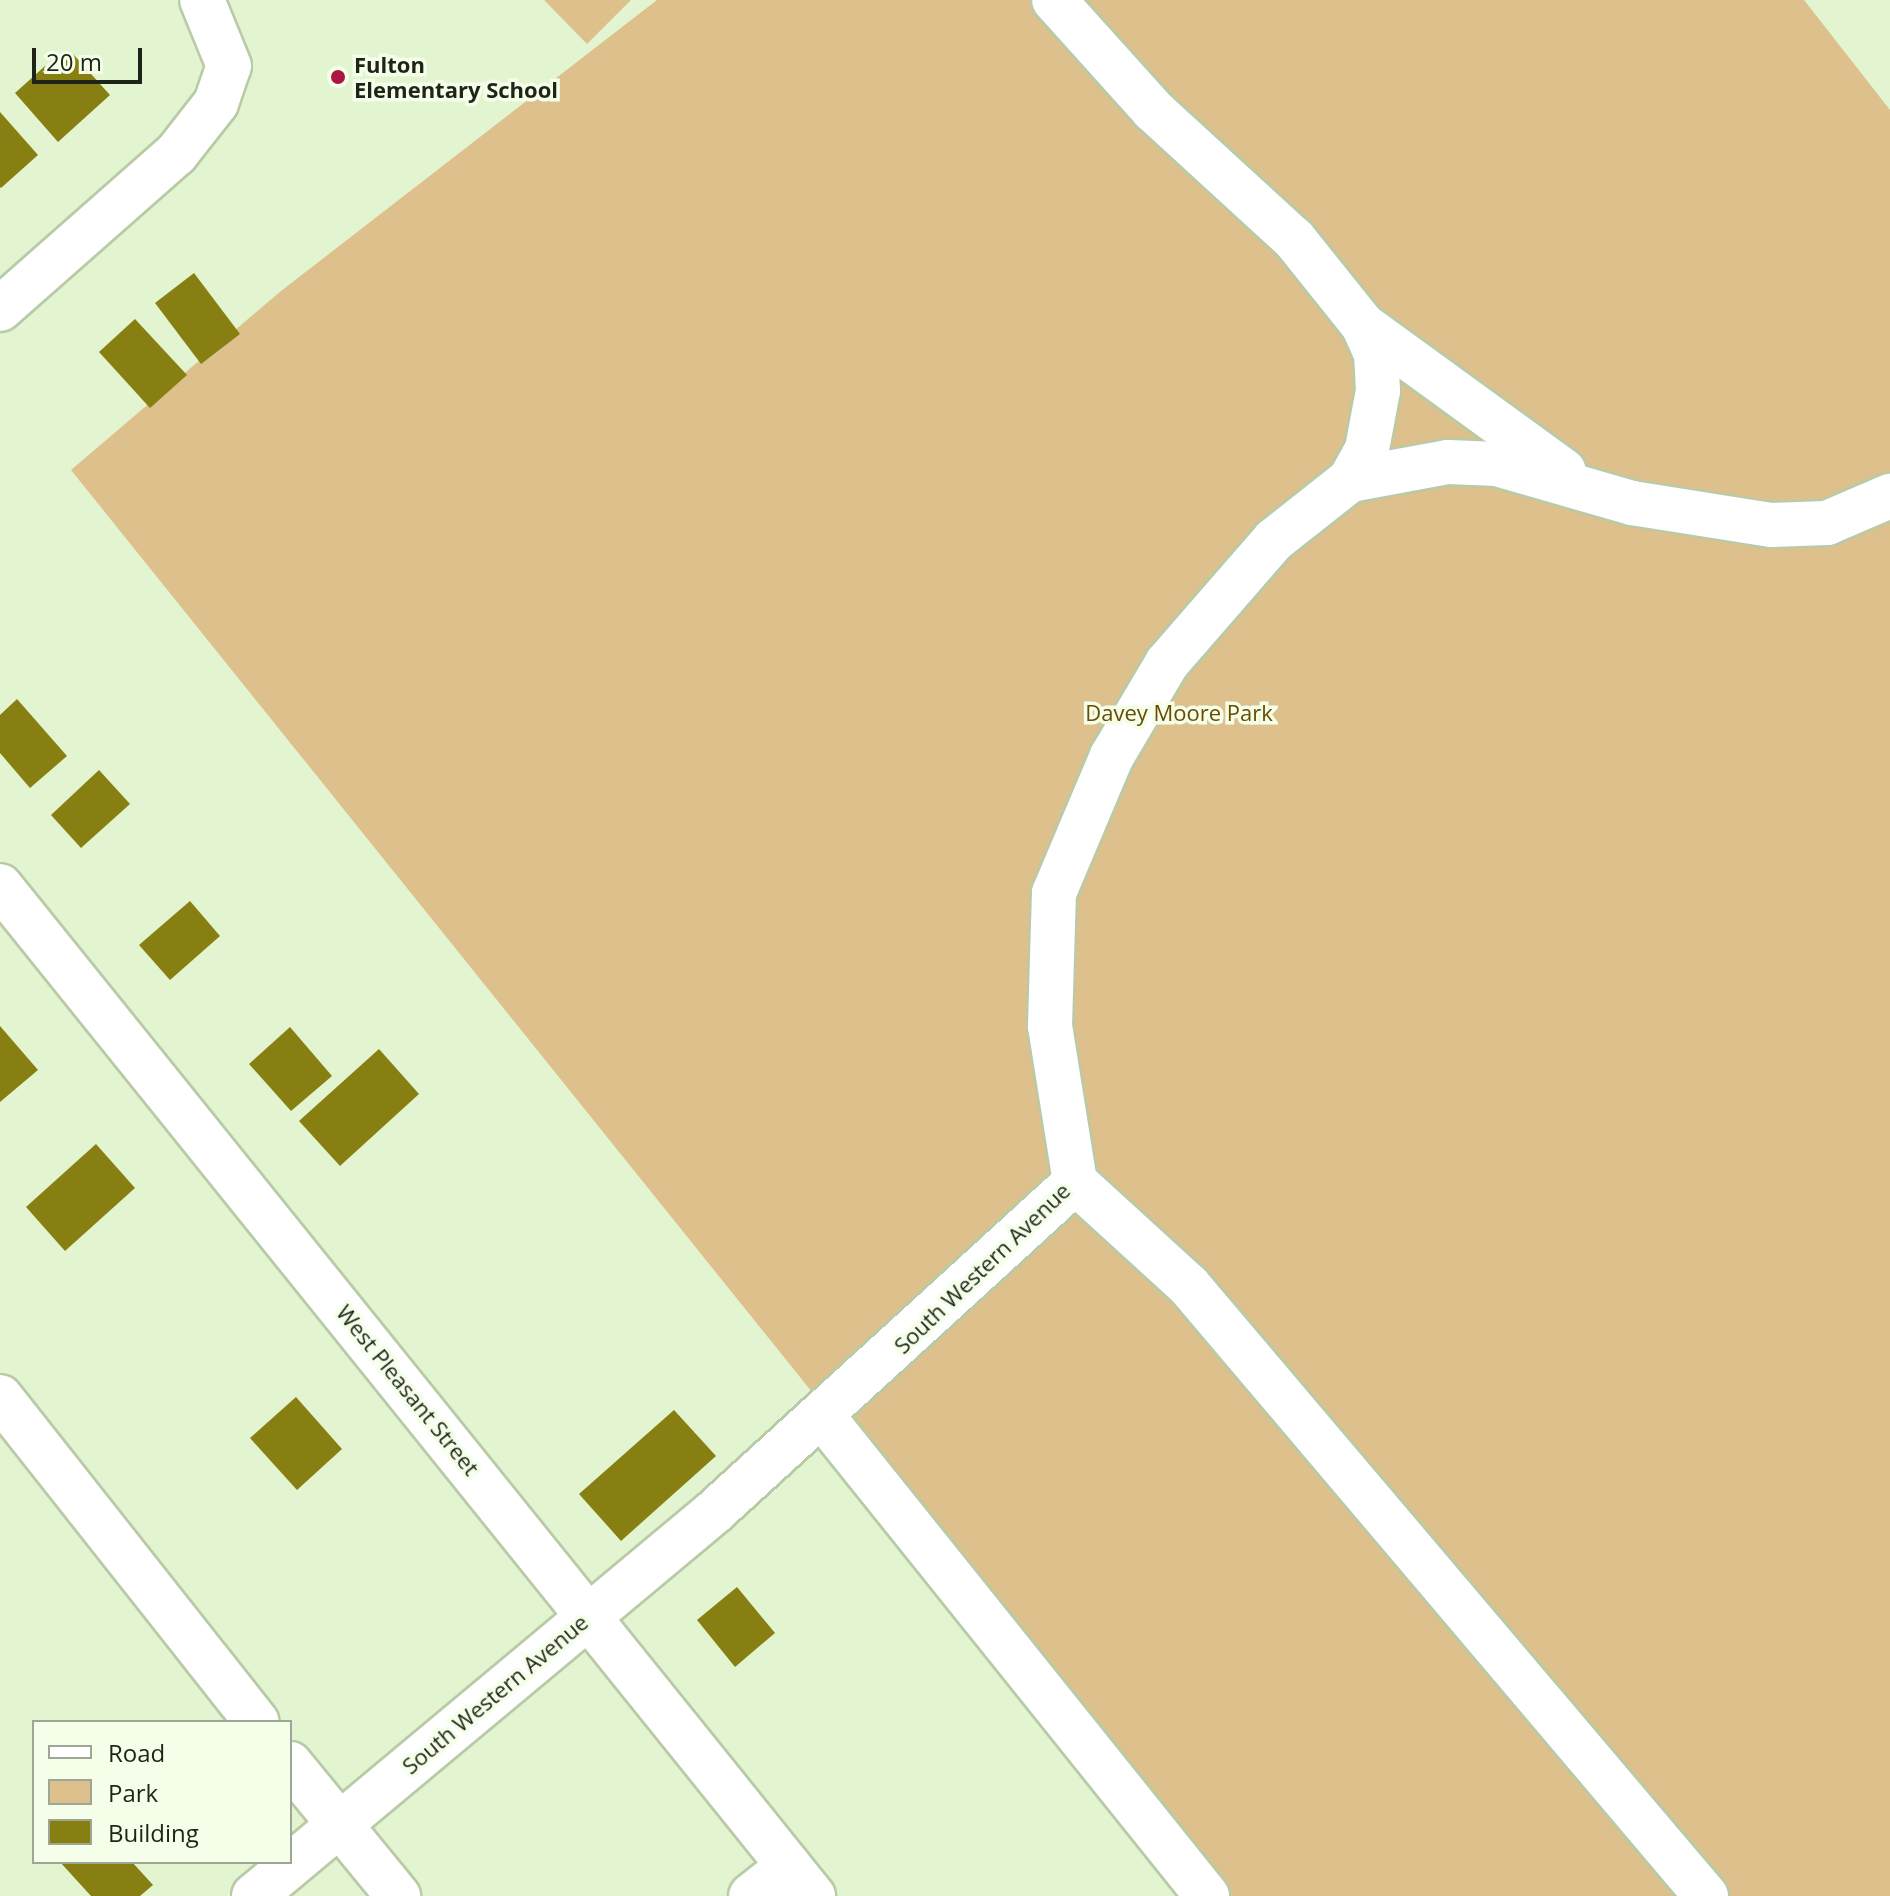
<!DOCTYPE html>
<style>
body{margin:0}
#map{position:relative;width:1890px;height:1896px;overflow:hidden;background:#e3f4d0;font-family:"Open Sans",sans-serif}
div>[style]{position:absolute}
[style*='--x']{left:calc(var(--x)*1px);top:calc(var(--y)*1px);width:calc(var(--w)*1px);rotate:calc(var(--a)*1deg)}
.green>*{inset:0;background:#ddc08c}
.building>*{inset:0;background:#877f11}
.roads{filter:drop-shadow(2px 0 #b9caa7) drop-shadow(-2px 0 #b9caa7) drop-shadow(0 2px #b9caa7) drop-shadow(0 -2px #b9caa7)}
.minor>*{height:44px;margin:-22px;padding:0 22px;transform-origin:22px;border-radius:22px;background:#fff}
.dots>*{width:22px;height:22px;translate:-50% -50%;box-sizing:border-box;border:4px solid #f4fee9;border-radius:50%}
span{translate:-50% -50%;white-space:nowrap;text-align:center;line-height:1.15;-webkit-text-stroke:7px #f4fee9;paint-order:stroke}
.poi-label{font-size:22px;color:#1e2417;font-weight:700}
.left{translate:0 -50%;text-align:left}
.park-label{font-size:22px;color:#6a4c01}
.street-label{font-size:22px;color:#1e2417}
.legend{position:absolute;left:32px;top:1720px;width:260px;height:144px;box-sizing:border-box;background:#f4fee9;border:2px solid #9ea795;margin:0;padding:10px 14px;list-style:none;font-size:24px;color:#1e2417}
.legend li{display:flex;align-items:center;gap:16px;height:40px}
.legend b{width:40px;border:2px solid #9ea795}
.scale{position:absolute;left:32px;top:48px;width:110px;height:36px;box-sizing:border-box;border:4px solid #1e2417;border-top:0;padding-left:10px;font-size:24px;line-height:28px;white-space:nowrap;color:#1e2417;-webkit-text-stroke:6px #f4fee9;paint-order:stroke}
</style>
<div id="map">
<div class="green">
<div style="clip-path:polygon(544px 0,631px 0,587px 44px)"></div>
<div style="clip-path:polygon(657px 0,1804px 0,1890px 110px,1890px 1896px,1217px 1896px,71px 470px,281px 291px)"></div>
</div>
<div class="building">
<div style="clip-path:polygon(73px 54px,110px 95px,58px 142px,15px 93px,45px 66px,52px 73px)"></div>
<div style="clip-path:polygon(0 112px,38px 155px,1px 188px,0 187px)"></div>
<div style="clip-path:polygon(194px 273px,240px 334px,201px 364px,155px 303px)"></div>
<div style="clip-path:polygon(135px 319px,187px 375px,150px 408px,99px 352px)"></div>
<div style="clip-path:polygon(17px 699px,67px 756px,30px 788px,0 753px,0 715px)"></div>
<div style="clip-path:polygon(99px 770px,130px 804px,81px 848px,51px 815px)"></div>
<div style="clip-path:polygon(190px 901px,220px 936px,170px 980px,139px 945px)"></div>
<div style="clip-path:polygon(0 1026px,38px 1070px,0 1102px)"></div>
<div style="clip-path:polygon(290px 1027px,332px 1076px,291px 1111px,249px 1064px)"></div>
<div style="clip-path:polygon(379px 1049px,419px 1094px,340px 1166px,299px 1121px)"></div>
<div style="clip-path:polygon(96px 1144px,135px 1188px,65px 1251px,26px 1207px)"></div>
<div style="clip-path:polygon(296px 1397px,342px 1449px,297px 1490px,250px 1438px)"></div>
<div style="clip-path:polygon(674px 1410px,716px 1456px,621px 1541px,579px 1494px)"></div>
<div style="clip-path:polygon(737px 1587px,775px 1633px,735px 1667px,697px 1620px)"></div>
<div style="clip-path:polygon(60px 1862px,132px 1862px,153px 1885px,140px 1896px,91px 1896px)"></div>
</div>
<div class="roads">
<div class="minor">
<div style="--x:1054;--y:0;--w:148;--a:48"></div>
<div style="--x:1153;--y:110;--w:191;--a:42.5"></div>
<div style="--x:1294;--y:239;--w:110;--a:51.3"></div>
<div style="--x:1363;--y:325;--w:248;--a:36"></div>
<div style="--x:0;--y:309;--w:235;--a:-41.4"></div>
<div style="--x:176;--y:154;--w:65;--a:-51.9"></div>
<div style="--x:216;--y:103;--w:39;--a:-71"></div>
<div style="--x:229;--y:66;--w:71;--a:-112.2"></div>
<div style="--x:1350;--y:480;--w:35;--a:-61"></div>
<div style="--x:1367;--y:449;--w:59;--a:-79.3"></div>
<div style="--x:1378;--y:391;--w:37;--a:-93"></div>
<div style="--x:1376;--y:354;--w:32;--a:-114"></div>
<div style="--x:0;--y:886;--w:1297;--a:51.17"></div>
<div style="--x:0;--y:1397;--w:414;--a:51.7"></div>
<div style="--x:823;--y:1417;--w:614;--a:51.28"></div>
<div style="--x:290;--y:1764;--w:171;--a:50.7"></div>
<div style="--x:254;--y:1896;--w:599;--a:-39.85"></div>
<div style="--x:714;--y:1512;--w:489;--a:-42.4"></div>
<div style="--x:751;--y:1896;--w:48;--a:-38.3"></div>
<div style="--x:1706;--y:1896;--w:800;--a:-130.28"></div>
<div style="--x:1189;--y:1286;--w:154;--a:-137.6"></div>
<div style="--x:1075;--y:1182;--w:158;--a:-99.1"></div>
<div style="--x:1050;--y:1026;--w:133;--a:-88.3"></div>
<div style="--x:1054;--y:893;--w:149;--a:-67.1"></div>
<div style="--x:1112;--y:756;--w:108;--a:-59.4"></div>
<div style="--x:1167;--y:663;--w:163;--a:-49"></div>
<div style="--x:1274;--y:540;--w:97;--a:-38.3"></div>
<div style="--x:1350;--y:480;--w:100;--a:-10.4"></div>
<div style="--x:1448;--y:462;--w:49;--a:2.3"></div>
<div style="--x:1497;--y:464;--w:141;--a:16.1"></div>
<div style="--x:1632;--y:503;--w:141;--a:9"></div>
<div style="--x:1771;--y:525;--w:56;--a:-2"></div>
<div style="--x:1827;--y:523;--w:69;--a:-23.2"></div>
</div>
</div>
<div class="dots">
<div style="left:338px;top:77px;background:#ab1741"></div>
</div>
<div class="poi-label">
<span class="left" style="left:354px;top:77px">Fulton<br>Elementary School</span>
</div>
<div class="park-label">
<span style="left:1179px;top:713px">Davey Moore Park</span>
</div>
<div class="street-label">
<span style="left:982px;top:1268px;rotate:-44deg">South Western Avenue</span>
<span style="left:408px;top:1390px;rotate:51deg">West Pleasant Street</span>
<span style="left:495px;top:1694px;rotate:-40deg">South Western Avenue</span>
</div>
<ul class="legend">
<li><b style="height:10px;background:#fff"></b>Road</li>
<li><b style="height:22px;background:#ddc08c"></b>Park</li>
<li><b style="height:22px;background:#877f11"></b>Building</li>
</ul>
<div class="scale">20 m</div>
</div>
